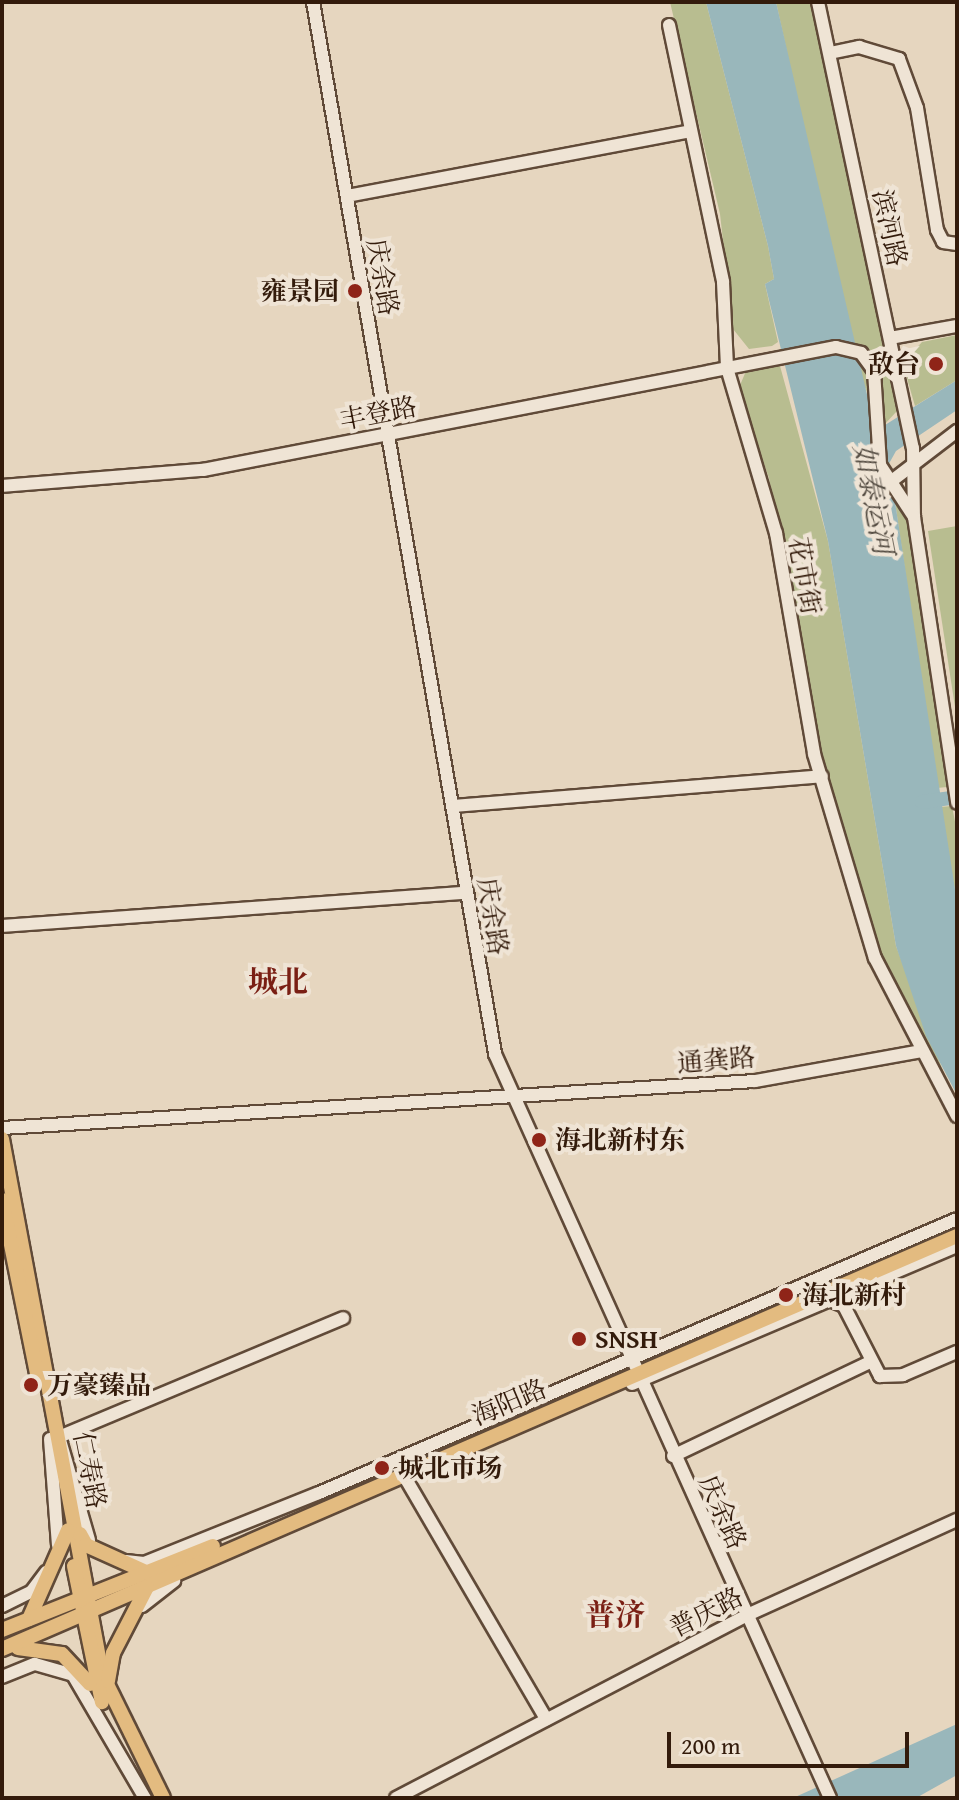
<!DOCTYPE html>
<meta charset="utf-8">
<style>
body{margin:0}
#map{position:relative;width:959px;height:1800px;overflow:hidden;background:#e6d6bf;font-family:"Gentium Book Plus","Noto Serif SC",serif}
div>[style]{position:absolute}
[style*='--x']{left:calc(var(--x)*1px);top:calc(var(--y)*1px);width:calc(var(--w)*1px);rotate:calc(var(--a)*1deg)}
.green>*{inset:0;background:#b8bd90}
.water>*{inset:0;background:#99b7bb}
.river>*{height:14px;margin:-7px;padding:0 7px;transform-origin:7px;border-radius:7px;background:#99b7bb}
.roads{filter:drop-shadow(2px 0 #604a38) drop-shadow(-2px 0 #604a38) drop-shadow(0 2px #604a38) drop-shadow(0 -2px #604a38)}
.minor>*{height:12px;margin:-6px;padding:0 6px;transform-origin:6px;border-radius:6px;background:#efe4d5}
.major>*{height:14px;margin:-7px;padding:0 7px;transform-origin:7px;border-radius:7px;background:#e3bb80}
.dots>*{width:22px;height:22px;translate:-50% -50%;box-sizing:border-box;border:4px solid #efe4d5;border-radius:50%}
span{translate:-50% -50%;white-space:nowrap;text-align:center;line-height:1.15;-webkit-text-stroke:8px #efe4d5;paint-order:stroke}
.street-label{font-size:26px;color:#331b0b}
.poi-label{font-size:26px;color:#331b0b;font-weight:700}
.right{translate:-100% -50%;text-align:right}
.left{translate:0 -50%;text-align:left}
.water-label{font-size:28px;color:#524a40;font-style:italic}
.quarter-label{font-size:30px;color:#7a1f14;font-weight:700}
.frame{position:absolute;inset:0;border:4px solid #331b0b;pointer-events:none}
.scale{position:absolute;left:667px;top:1732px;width:242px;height:36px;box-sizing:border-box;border:4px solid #331b0b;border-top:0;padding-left:10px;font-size:24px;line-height:28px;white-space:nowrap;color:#331b0b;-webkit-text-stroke:6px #efe4d5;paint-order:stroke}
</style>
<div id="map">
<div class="green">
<div style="clip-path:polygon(670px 2px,706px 2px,768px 246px,774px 279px,765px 284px,778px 342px,772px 346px,749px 349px,733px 329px,720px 214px)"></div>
<div style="clip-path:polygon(776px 2px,811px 2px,897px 411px,884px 425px,857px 372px)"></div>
<div style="clip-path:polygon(957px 335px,957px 380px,915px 406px,904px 368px,911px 354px,922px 342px)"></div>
<div style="clip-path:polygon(780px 366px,828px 541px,896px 946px,957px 1108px,867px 927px,818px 754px,769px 478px,738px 390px,746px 371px)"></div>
<div style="clip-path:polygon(895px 502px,908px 523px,922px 587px,947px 787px,937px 788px)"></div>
<div style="clip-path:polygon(957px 526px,957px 720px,928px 531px)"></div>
<div style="clip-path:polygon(952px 806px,957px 832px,957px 902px,940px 807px)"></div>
</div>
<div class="water">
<div style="clip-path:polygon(706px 2px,776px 2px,869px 403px,885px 425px,957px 380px,957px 410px,896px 451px,881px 478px,895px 502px,957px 902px,957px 1095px,926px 1036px,896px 946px,828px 541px,765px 284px,774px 279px,768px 246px)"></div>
<div style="clip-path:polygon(957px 1724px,957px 1775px,916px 1798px,793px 1798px)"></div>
</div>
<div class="river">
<div style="--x:922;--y:802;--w:35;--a:-8"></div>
</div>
<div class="roads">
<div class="minor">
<div style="--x:313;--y:2;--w:1068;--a:80.18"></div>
<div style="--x:495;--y:1054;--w:816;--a:65.76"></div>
<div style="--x:818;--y:2;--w:456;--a:78"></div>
<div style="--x:913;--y:448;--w:69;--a:89.2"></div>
<div style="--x:914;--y:517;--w:289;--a:81.4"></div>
<div style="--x:669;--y:25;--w:263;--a:78.1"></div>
<div style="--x:723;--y:282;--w:86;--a:87.3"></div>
<div style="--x:727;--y:368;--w:172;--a:73.5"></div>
<div style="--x:776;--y:533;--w:224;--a:80.2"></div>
<div style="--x:814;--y:754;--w:213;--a:73.4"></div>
<div style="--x:875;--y:958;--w:178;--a:62.6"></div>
<div style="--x:830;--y:53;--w:30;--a:-12"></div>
<div style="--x:859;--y:47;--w:42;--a:16.7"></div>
<div style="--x:899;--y:59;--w:52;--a:69.8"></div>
<div style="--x:917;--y:108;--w:124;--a:80.7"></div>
<div style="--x:937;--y:230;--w:13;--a:63"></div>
<div style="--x:943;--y:242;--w:14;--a:8"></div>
<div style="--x:347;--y:196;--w:349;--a:-10.7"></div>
<div style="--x:890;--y:338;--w:68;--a:-10.2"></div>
<div style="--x:889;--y:483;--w:86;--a:-37.4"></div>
<div style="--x:2;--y:486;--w:202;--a:-4.6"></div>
<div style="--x:203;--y:470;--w:645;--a:-11"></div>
<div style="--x:836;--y:347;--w:26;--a:13"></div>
<div style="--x:861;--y:353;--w:22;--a:54"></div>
<div style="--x:874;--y:371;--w:94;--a:86.3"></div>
<div style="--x:880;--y:465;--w:62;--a:56.8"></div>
<div style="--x:453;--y:806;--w:370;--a:-4.6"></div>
<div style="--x:2;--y:926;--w:465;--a:-4.1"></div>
<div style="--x:2;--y:1128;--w:754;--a:-3.57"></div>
<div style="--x:755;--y:1081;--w:169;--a:-10.2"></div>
<div style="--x:827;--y:1299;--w:18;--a:22"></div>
<div style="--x:844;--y:1306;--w:79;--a:62.8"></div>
<div style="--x:880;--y:1376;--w:23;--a:-2"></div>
<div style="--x:903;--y:1375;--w:59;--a:-23.1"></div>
<div style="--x:632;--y:1384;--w:353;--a:-23"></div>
<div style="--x:50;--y:1439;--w:106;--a:85.7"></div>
<div style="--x:673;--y:1456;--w:218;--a:-25.5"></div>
<div style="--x:403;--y:1474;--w:284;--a:59.7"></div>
<div style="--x:89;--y:1540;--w:107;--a:-106.2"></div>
<div style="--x:59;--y:1437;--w:308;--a:-22.7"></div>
<div style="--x:126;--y:1561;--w:18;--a:6"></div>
<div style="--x:144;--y:1563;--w:188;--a:-21.8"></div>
<div style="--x:319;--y:1493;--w:694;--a:-23.24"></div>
<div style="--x:2;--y:1606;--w:32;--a:-26"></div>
<div style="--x:31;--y:1592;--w:25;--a:-53"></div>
<div style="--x:142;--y:1606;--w:41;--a:-38"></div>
<div style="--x:2;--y:1677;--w:35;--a:-22"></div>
<div style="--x:35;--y:1664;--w:40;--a:16"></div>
<div style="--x:73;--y:1675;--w:143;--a:59.7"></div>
<div style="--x:396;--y:1798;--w:394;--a:-27.5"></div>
<div style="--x:745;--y:1616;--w:233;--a:-24.4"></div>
</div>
<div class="major">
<div style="--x:2;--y:1139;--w:544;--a:79.41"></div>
<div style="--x:102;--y:1674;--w:138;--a:63.8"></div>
<div style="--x:2;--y:1200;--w:177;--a:78.6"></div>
<div style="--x:80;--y:1534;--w:13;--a:61"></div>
<div style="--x:86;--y:1545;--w:66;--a:24.2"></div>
<div style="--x:74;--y:1566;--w:139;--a:78.4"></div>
<div style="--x:29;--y:1619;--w:97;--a:-66.3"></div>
<div style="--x:2;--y:1630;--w:227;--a:-21.7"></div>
<div style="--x:18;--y:1648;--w:44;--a:7.8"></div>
<div style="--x:62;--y:1654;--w:41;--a:47"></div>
<div style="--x:2;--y:1649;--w:1040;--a:-23.39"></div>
<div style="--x:108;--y:1681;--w:28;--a:-80"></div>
<div style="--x:113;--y:1653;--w:74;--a:-62.7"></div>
</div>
</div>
<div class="dots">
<div style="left:355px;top:291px;background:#8f2418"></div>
<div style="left:936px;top:364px;background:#8f2418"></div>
<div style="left:539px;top:1140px;background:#8f2418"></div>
<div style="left:786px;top:1295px;background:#8f2418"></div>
<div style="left:579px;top:1339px;background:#8f2418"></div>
<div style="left:31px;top:1385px;background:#8f2418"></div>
<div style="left:382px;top:1468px;background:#8f2418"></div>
</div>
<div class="street-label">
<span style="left:890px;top:228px;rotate:78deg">滨河路</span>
<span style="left:383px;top:277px;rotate:80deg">庆余路</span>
<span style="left:378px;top:413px;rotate:-11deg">丰登路</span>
<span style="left:805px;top:576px;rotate:80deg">花市街</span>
<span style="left:493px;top:916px;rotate:81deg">庆余路</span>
<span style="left:716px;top:1060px;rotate:-5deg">通龚路</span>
<span style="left:509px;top:1402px;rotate:-23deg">海阳路</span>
<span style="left:90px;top:1470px;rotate:79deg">仁寿路</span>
<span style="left:723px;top:1512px;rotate:66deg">庆余路</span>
<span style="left:706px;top:1612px;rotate:-27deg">普庆路</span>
</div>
<div class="poi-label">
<span class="right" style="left:339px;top:291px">雍景园</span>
<span class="right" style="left:920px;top:364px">敌台</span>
<span class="left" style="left:555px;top:1140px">海北新村东</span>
<span class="left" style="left:802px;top:1295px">海北新村</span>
<span class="left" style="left:595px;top:1339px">SNSH</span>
<span class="left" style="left:47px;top:1385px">万豪臻品</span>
<span class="left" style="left:398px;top:1468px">城北市场</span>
</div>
<div class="water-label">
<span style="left:874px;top:499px;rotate:79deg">如泰运河</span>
</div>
<div class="quarter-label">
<span style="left:278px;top:981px">城北</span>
<span style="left:615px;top:1614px">普济</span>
</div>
<div class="frame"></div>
<div class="scale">200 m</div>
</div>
